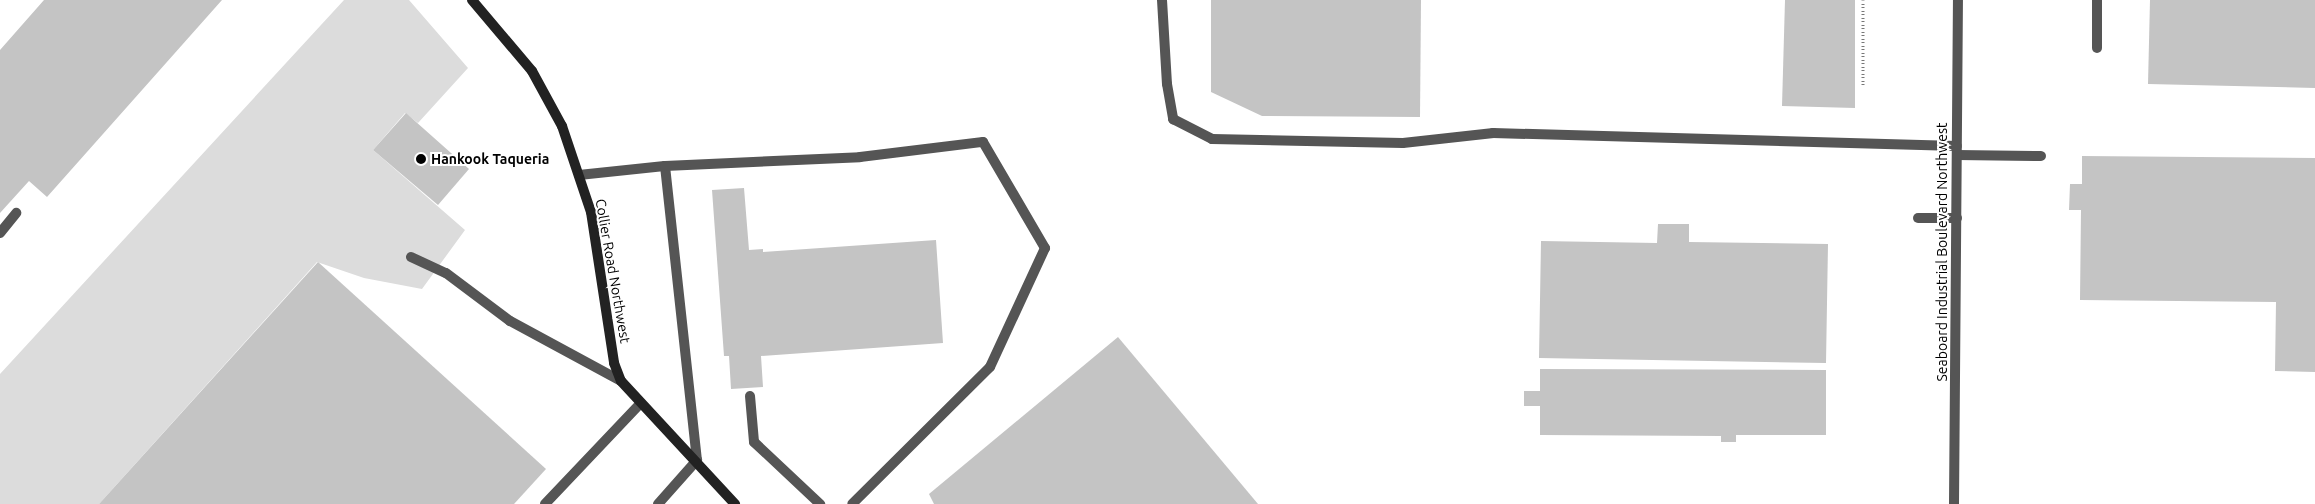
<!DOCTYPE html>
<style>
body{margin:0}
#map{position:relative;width:2315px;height:504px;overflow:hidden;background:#fff;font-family:Ubuntu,sans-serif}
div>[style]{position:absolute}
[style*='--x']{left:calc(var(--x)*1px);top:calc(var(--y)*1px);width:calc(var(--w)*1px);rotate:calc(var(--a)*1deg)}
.green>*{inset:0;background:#dcdcdc}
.building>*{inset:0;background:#c4c4c4}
.path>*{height:3px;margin-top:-1.5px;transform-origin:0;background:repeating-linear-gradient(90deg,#777 0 1px,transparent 0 3.5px)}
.lane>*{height:10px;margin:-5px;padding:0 5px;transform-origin:5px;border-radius:5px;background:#555}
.street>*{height:10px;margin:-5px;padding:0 5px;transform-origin:5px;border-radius:5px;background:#555}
.secondary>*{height:10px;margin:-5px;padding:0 5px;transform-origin:5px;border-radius:5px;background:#222}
.dots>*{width:14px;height:14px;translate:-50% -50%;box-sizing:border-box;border:2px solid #fff;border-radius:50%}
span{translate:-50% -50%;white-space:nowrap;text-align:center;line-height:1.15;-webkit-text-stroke:4px #fff;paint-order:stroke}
.poi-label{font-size:14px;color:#000;font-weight:700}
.left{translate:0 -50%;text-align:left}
.street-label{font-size:14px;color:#000}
</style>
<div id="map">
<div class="green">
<div style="clip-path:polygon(344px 0,409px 0,468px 68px,418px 123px,405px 113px,373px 150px,465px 230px,422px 289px,364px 278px,317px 262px,99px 504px,0 504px,0 374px)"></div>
</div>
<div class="building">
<div style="clip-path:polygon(44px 0,222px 0,47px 197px,29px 181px,0 213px,0 50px)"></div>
<div style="clip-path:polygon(1211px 0,1421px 0,1420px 117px,1262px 116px,1211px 92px)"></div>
<div style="clip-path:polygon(1785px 0,1855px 0,1855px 108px,1782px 106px)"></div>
<div style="clip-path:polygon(2150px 0,2315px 0,2315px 88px,2148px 84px)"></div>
<div style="clip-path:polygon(406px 113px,469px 169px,438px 205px,373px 150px)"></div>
<div style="clip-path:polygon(2082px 156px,2315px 158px,2315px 372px,2275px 371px,2276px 302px,2080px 300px,2081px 210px,2069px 210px,2070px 184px,2082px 184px)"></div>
<div style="clip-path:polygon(744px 188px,749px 250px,763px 249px,763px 252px,936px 240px,943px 343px,761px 356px,763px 387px,731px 389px,729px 356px,724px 356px,712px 190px)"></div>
<div style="clip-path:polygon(1658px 224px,1689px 224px,1689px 242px,1828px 244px,1826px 363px,1539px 358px,1541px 241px,1657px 243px)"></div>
<div style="clip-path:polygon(318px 262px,546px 469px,514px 504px,99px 504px)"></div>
<div style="clip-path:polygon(1118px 337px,1258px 504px,934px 504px,929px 494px)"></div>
<div style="clip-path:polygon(1540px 369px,1826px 370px,1826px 435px,1736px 435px,1736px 442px,1721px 442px,1721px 436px,1540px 435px,1540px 406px,1524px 406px,1524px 391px,1540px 391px)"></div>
</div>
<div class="path">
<div style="--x:1863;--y:0;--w:85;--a:90"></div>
</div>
<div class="lane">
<div style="--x:1162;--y:0;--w:84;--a:86.6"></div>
<div style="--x:1167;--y:84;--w:36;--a:80"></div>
<div style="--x:1173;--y:119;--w:44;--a:27.1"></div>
<div style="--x:1212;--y:139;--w:191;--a:1.2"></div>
<div style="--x:1403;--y:143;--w:91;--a:-6.3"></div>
<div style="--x:1493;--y:133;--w:464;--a:1.6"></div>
<div style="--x:2097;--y:48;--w:48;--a:-90"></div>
<div style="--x:1957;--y:155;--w:84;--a:0.7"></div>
<div style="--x:665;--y:166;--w:296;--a:83.8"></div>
<div style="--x:579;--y:175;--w:86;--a:-6"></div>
<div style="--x:665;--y:166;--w:195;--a:-2.6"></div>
<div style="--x:860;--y:157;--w:124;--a:-7"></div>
<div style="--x:983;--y:142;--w:123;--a:59.7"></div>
<div style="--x:1045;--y:248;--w:131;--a:114.8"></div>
<div style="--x:990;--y:367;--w:194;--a:135.2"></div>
<div style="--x:1918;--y:218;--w:39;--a:0"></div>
<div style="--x:0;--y:233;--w:26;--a:-51"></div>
<div style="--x:411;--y:257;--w:38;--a:25"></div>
<div style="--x:446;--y:273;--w:80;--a:36.9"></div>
<div style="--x:510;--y:321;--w:126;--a:28.4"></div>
<div style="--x:750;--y:396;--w:46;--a:85"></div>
<div style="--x:754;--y:442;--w:91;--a:43.2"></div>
<div style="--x:545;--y:504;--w:138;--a:-46.5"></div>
</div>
<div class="street">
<div style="--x:658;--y:504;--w:59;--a:-48.4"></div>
<div style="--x:1954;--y:504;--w:504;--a:-89.55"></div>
</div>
<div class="secondary">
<div style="--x:472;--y:0;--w:93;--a:49.8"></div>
<div style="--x:532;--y:71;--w:63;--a:61.4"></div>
<div style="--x:562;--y:126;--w:91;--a:71.4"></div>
<div style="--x:591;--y:212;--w:153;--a:81.3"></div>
<div style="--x:614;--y:363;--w:19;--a:69"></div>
<div style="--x:621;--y:381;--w:168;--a:47.2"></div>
</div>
<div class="dots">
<div style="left:421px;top:159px;background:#000"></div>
</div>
<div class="poi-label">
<span class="left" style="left:431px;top:159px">Hankook Taqueria</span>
</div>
<div class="street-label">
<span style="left:1942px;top:252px;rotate:-90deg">Seaboard Industrial Boulevard Northwest</span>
<span style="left:613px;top:271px;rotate:80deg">Collier Road Northwest</span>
</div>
</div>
